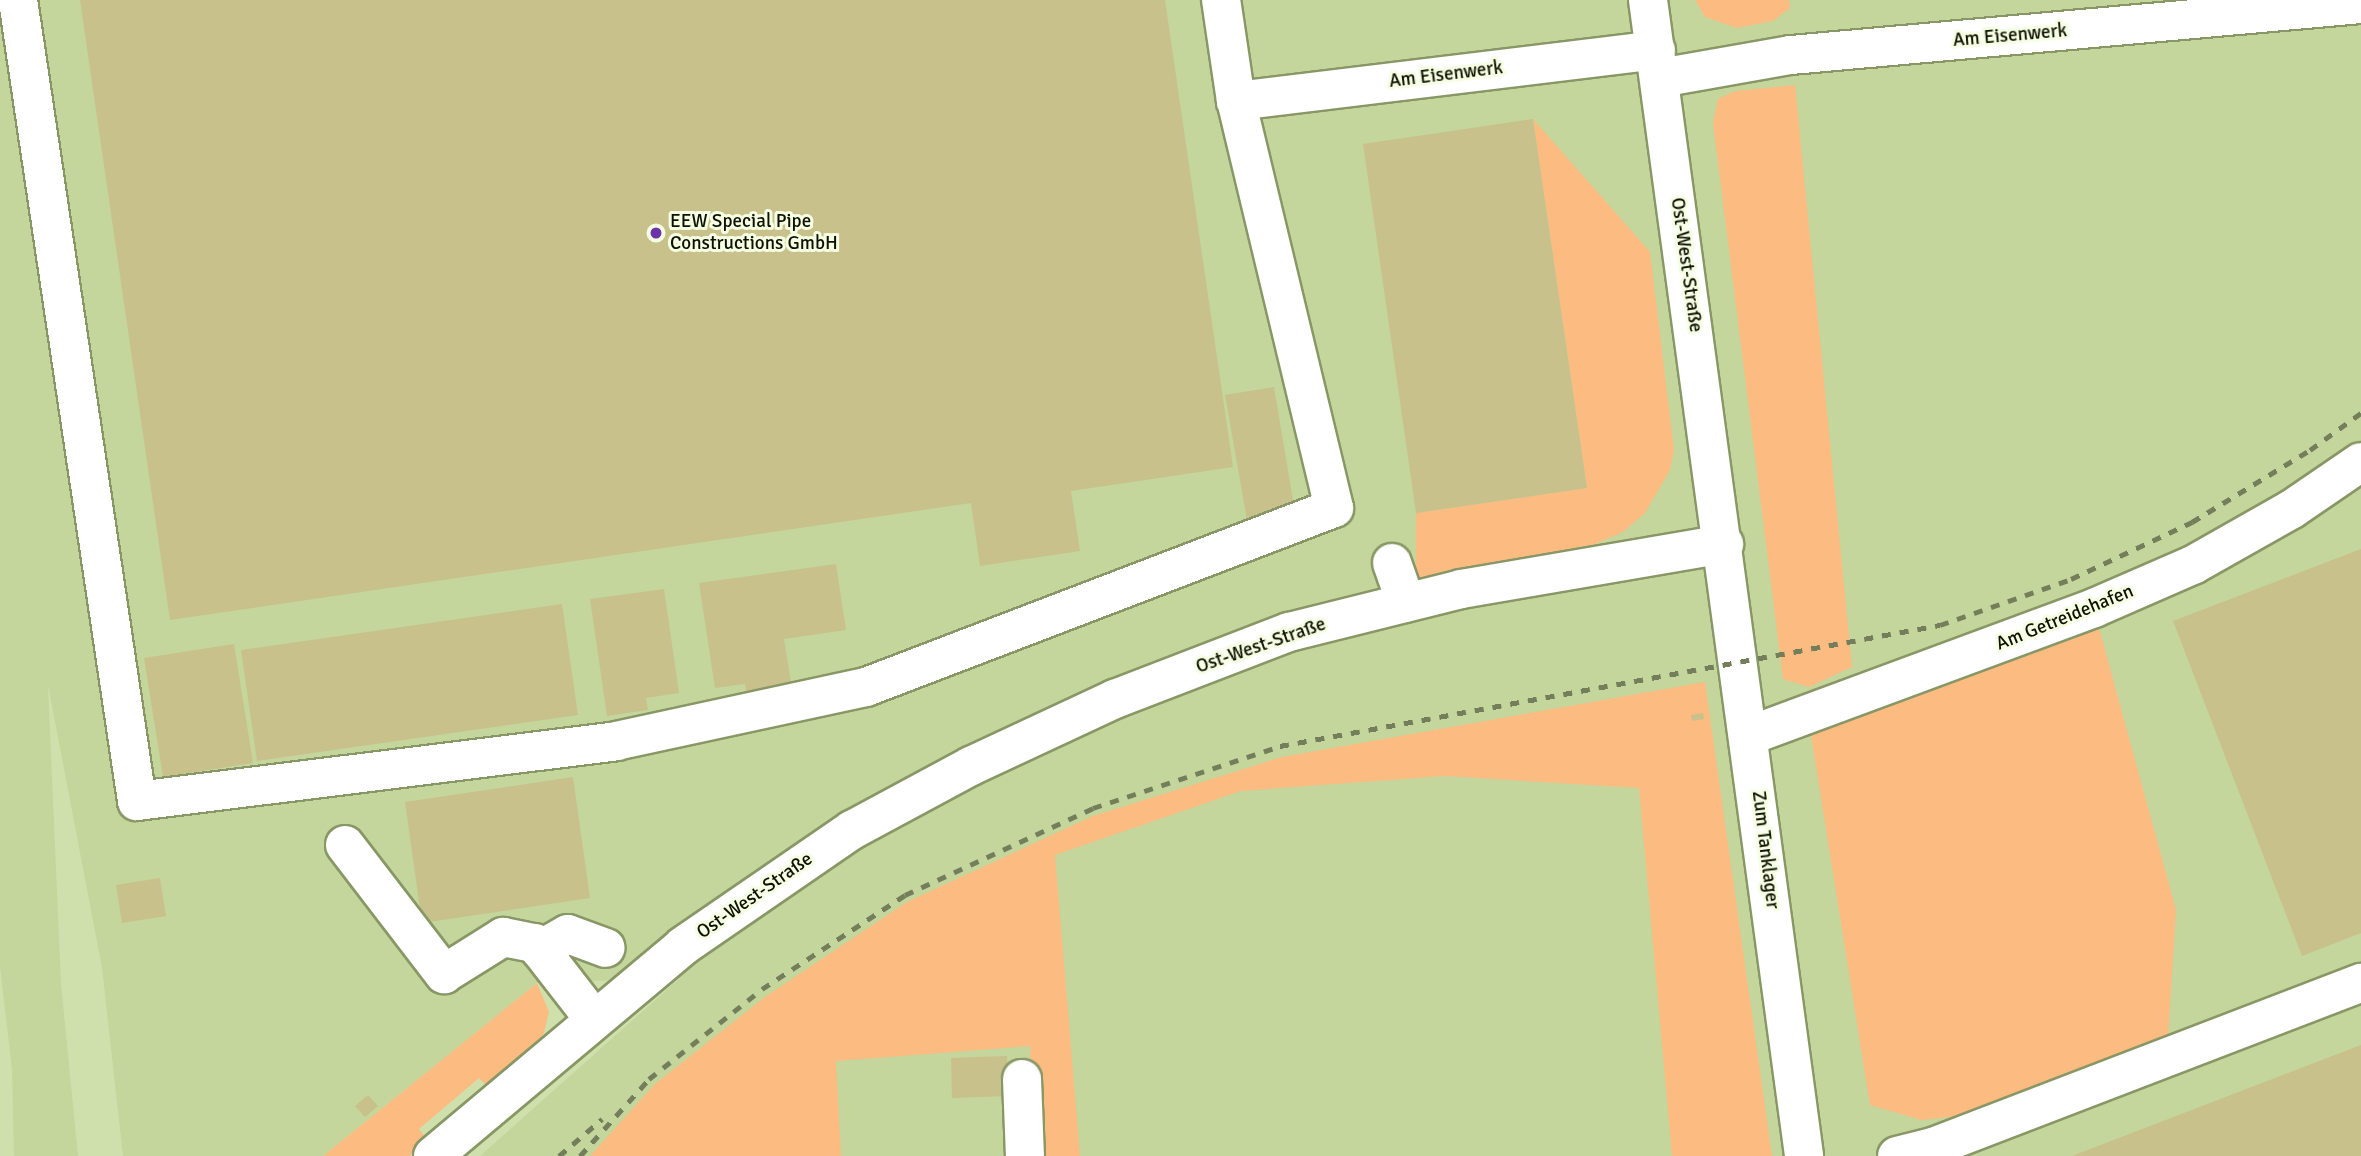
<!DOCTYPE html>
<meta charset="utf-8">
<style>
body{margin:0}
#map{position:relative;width:2361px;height:1156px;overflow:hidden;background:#d0e0ac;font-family:Signika,sans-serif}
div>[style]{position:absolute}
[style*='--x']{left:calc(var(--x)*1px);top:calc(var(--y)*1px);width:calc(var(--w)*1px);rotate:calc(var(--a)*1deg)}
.built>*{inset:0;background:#c4d69b}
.green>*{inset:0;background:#fcbb81}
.building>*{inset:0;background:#c8c18b}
.roads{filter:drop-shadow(2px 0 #889765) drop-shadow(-2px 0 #889765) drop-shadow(0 2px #889765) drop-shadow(0 -2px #889765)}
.minor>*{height:38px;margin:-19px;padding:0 19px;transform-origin:19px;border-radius:19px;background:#fff}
.rail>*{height:5px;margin-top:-2.5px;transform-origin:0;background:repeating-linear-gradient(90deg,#747e5b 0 9px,transparent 0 18px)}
.dots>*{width:19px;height:19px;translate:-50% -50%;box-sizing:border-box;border:4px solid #f5fee3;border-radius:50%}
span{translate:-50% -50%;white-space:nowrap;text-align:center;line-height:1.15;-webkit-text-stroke:6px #f5fee3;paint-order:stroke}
.street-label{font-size:19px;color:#0c1101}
.poi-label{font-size:19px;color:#0c1101}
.left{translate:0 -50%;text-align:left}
</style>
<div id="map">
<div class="built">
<div style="clip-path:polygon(0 0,2361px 0,2361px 1156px,480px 1156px,680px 978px,537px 983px,323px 1156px,123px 1156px,102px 968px,48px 685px,61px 983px,78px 1156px,14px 1156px,12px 1069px,0 967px)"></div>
</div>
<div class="green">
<div style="clip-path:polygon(1695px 0,1789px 0,1790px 8px,1773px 21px,1737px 28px,1705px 17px)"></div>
<div style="clip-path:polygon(1795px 85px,1852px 667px,1809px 687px,1783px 679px,1713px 123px,1718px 99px,1735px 91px)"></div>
<div style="clip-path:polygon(1533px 119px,1650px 252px,1674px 450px,1670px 470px,1645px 513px,1623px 532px,1595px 544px,1416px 579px,1416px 513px,1587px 488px)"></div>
<div style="clip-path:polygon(2099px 628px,2176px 910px,2168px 1038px,1980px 1114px,1921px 1120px,1870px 1105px,1810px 729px)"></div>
<div style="clip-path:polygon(1705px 682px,1772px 1156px,1672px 1156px,1639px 788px,1445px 776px,1241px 791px,1055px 855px,1080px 1156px,1036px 1156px,1030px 1046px,836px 1061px,841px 1156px,590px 1156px,655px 1084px,765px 997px,907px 902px,1093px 816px,1282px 757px)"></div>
<div style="clip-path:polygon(537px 983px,549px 1012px,544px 1033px,533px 1048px,489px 1088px,479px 1078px,419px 1129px,428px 1141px,409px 1156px,323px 1156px)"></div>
</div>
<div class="building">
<div style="clip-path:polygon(80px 0,1165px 0,1233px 467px,1071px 491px,1080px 551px,980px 566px,971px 503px,170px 620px)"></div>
<div style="clip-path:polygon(1533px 119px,1587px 488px,1416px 513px,1363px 144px)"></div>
<div style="clip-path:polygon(1274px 387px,1295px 512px,1247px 520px,1225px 395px)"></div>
<div style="clip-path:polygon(2361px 549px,2361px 933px,2302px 956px,2173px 621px)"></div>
<div style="clip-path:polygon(836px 564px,846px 630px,784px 639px,792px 689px,747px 696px,745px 684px,715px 688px,699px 583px)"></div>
<div style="clip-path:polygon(664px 589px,679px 693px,646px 698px,648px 710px,607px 716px,590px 599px)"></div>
<div style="clip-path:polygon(562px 604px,578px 715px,257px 761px,241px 650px)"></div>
<div style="clip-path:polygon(234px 644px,253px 763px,163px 777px,144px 658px)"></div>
<div style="clip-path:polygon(1703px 713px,1704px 719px,1692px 721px,1691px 715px)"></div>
<div style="clip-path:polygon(573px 777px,590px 898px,422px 923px,405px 802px)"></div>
<div style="clip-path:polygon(160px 878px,166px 916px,122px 923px,116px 885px)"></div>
<div style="clip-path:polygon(2361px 1045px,2361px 1156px,2072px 1156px)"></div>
<div style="clip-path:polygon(1007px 1056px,1008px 1096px,952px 1098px,951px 1058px)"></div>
<div style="clip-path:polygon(368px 1095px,378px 1106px,365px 1117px,355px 1106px)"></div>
</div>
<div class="roads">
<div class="minor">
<div style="--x:18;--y:0;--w:810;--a:81.55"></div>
<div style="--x:137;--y:801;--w:483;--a:-7.1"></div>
<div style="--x:616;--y:741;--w:256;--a:-12.2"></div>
<div style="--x:866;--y:687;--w:501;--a:-20.93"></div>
<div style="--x:1334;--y:508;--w:419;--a:-103.5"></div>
<div style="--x:1236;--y:101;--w:102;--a:-98.4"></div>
<div style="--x:1648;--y:0;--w:1166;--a:82.31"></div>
<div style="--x:1660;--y:78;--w:133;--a:-10"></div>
<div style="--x:1791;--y:55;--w:572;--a:-5.11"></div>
<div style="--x:1236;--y:101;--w:423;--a:-6.9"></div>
<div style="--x:1392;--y:563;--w:42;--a:70.7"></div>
<div style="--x:1751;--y:735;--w:366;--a:-20.3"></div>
<div style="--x:2094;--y:608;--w:108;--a:-23.5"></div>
<div style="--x:2193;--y:565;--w:114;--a:-29.5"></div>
<div style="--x:2292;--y:509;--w:83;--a:-34.3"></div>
<div style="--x:345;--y:845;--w:163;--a:52.5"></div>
<div style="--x:444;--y:974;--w:70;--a:-32.1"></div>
<div style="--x:503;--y:937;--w:33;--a:11"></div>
<div style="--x:535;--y:943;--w:96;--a:52.2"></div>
<div style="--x:540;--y:950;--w:32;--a:-30"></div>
<div style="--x:568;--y:934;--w:40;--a:20.2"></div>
<div style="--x:1022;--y:1079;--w:77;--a:87.8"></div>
<div style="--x:433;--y:1156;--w:326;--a:-40"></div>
<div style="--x:683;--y:946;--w:205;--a:-34.5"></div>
<div style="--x:852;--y:830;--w:135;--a:-28.3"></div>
<div style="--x:971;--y:766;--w:159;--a:-25"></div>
<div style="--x:1115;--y:699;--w:186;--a:-21.1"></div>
<div style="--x:1289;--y:632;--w:177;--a:-14"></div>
<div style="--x:1461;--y:589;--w:267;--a:-9.7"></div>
<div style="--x:1897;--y:1156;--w:37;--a:-14"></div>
<div style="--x:1933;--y:1147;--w:458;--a:-21"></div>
</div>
</div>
<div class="rail">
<div style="--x:559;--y:1156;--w:57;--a:-40.7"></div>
<div style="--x:580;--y:1156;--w:103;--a:-48.1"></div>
<div style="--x:649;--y:1079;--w:144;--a:-38.5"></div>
<div style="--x:762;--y:989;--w:171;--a:-33.3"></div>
<div style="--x:905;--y:895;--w:207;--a:-24.8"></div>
<div style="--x:1093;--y:808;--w:197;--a:-18.3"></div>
<div style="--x:1280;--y:746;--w:671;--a:-10.39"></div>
<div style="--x:1940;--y:625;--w:139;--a:-19.3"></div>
<div style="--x:2071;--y:579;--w:134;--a:-25.2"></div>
<div style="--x:2192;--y:522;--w:138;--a:-31.4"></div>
<div style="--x:2310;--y:450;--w:63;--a:-36"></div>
</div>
<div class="dots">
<div style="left:656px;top:233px;background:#6c32a8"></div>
</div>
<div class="street-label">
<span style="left:2010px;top:36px;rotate:-5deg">Am Eisenwerk</span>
<span style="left:1446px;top:75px;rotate:-7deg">Am Eisenwerk</span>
<span style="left:1686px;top:265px;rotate:82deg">Ost-West-Straße</span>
<span style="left:2065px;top:618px;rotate:-22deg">Am Getreidehafen</span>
<span style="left:1261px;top:646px;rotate:-19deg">Ost-West-Straße</span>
<span style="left:1765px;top:850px;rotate:83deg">Zum Tanklager</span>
<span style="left:755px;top:896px;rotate:-35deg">Ost-West-Straße</span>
</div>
<div class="poi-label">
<span class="left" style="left:670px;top:233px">EEW Special Pipe<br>Constructions GmbH</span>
</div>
</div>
